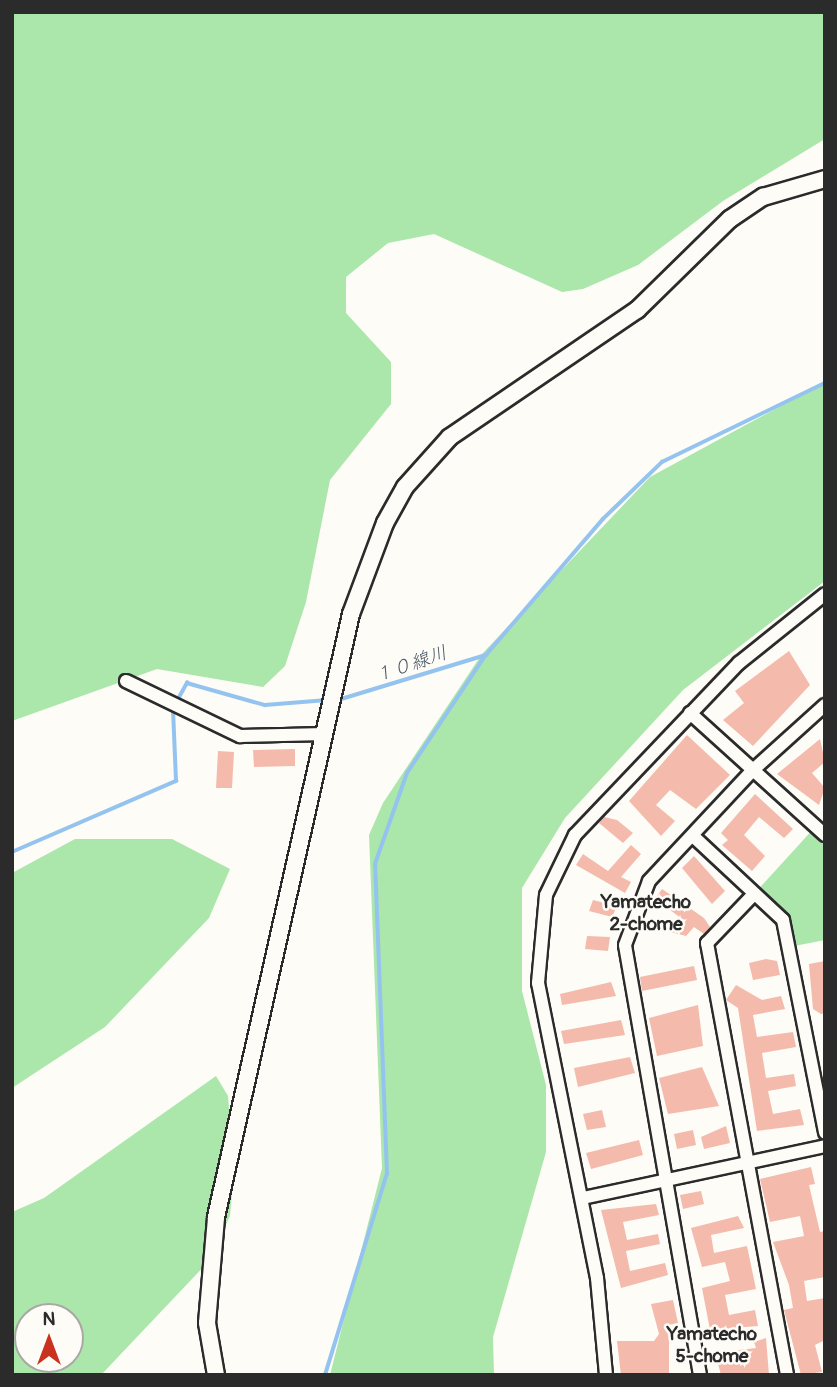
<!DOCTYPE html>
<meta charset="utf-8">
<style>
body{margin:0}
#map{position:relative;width:837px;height:1387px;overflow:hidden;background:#fdfcf7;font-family:Pangolin,"Klee One",sans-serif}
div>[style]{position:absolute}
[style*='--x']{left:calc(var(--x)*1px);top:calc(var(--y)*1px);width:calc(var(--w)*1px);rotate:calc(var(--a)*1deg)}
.green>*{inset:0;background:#abe6ab}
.stream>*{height:3.5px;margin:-1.75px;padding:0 1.75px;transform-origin:1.75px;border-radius:1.75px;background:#94c3ef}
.building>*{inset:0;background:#f4baac}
.roads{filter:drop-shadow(2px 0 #2b2b2b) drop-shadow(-2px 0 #2b2b2b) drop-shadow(0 2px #2b2b2b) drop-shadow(0 -2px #2b2b2b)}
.minor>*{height:12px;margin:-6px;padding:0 6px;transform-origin:6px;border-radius:6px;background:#fdfcf7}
.tertiary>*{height:16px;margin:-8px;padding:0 8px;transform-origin:8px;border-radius:8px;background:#fdfcf7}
span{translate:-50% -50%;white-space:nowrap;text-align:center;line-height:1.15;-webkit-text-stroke:5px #fdfcf7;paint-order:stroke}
.water-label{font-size:19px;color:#4a5966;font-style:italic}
.neighbourhood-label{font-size:19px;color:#2b2b2b;font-weight:700}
.frame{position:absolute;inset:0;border:14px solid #2b2b2b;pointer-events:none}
.north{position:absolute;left:14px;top:1303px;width:70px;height:70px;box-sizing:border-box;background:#fdfcf7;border:2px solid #a9a8a5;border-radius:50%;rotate:0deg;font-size:19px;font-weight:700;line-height:28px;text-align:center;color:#2b2b2b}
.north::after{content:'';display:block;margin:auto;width:24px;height:32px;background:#c8321e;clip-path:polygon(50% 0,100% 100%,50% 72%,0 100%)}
</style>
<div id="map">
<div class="green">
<div style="clip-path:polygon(12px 12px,825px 12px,825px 139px,723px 201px,638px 265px,583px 289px,562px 292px,434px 234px,388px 243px,346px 277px,346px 313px,391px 362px,391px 404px,330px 480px,306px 602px,285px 666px,263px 687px,157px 669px,12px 721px)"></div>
<div style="clip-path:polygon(825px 382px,825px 581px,683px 690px,565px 818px,522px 888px,522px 991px,546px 1085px,546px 1152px,493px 1337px,494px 1375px,330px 1375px,382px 1168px,369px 835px,383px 803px,482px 654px,650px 477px)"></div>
<div style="clip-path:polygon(816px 826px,825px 835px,825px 940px,789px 947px,783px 920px,754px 894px)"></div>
<div style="clip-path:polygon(75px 839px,172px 839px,230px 869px,209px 918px,105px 1027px,12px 1088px,12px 873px)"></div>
<div style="clip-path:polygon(evenodd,216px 1076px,228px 1096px,234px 1170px,230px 1216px,209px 1261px,101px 1375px,12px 1375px,12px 1212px,44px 1198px,216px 1076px,28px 1317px,70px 1317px,70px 1359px,28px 1359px,28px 1317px)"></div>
</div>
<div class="stream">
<div style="--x:338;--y:700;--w:155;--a:-16.9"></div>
<div style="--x:486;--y:655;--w:179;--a:-49.3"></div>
<div style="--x:603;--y:519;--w:82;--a:-44"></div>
<div style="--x:662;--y:462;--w:181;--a:-25.9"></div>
<div style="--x:177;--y:701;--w:21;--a:-61"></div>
<div style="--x:187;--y:683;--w:81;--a:15.8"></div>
<div style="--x:265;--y:705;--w:62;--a:-4.6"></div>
<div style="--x:12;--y:852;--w:179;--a:-23.4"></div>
<div style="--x:176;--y:781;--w:73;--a:-92.4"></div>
<div style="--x:325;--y:1375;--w:210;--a:-72.9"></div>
<div style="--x:387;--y:1174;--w:310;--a:-92.2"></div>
<div style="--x:375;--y:864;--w:96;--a:-70.6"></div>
<div style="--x:407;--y:773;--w:141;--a:-56.3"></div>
</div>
<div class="building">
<div style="clip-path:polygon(789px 651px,810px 685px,753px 746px,723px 720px,744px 703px,735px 691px)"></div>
<div style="clip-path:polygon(687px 735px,730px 775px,696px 809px,670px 790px,656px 805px,675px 821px,661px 836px,629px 801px)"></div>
<div style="clip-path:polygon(820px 739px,825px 762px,812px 773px,825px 788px,819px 805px,777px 774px)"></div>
<div style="clip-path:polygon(295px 749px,295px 766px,254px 767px,253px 750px)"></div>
<div style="clip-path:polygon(218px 751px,234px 752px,232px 788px,216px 788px)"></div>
<div style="clip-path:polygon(755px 794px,793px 829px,784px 838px,759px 817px,744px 835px,765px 856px,752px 871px,722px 845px,728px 840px,721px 833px)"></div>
<div style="clip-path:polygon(604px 817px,617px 820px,633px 833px,623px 843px,599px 823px)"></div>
<div style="clip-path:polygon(631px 845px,641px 854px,621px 877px,631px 882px,625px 893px,576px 865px,583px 854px,608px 871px)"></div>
<div style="clip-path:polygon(694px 856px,725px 891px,712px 904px,682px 868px)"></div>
<div style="clip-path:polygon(662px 889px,704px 918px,710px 927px,704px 934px,694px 927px,686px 936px,651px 927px,685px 921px,655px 899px)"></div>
<div style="clip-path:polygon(593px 900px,617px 906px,612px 917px,589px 911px)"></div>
<div style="clip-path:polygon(587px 936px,610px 937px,608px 951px,585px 949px)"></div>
<div style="clip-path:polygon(766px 959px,777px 961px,780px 975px,753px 980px,749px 963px)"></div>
<div style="clip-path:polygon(825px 961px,825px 1013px,821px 1014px,813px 1009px,809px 964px)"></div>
<div style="clip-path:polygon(694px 966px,697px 980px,642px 991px,640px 977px)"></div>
<div style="clip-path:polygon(611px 982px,616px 996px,562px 1005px,560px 994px)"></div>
<div style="clip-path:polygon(736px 985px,762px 1000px,781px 996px,785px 1009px,753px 1015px,757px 1037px,793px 1032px,796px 1047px,762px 1053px,766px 1078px,794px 1074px,796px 1086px,768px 1091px,773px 1114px,800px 1109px,804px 1125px,757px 1131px,738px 1008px,726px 1000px)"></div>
<div style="clip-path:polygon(698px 1005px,703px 1046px,657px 1056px,649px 1018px)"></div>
<div style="clip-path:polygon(621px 1020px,625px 1035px,564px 1044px,561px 1031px)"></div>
<div style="clip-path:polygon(630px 1057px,635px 1073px,578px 1087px,574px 1068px)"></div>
<div style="clip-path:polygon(702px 1067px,719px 1106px,668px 1114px,659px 1078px)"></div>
<div style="clip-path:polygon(602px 1110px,606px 1127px,587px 1130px,583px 1114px)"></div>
<div style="clip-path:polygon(726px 1126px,730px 1143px,704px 1149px,701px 1137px)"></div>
<div style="clip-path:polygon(693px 1130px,696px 1145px,677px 1149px,674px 1134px)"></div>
<div style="clip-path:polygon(639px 1140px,643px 1155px,591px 1169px,586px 1153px)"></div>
<div style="clip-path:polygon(811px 1167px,815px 1184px,809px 1185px,820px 1232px,825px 1231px,825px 1277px,804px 1281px,807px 1301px,825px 1298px,825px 1340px,815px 1345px,822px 1372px,801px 1375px,784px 1310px,793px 1308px,789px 1285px,773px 1242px,804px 1236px,800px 1216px,770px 1222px,760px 1179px)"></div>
<div style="clip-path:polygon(701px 1191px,704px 1204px,683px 1209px,680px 1195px)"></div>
<div style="clip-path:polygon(656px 1204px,659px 1215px,623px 1222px,627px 1240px,658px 1234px,660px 1244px,626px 1251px,630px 1271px,665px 1263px,668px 1275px,621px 1288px,601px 1210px)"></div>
<div style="clip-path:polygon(738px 1216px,744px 1228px,711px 1235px,714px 1253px,747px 1246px,756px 1289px,725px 1295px,729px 1315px,755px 1310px,758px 1326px,710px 1330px,702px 1288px,730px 1281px,725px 1262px,702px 1267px,691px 1228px)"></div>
<div style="clip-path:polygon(673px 1300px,678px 1323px,669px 1325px,669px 1375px,621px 1375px,617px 1341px,654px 1341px,659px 1334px,651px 1304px)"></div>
<div style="clip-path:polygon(766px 1338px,769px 1375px,721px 1375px,715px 1353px,756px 1348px,754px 1342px)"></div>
</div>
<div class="roads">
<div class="minor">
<div style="--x:126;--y:681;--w:127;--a:25.8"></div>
<div style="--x:240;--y:736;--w:85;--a:-1.3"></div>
<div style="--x:690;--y:713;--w:182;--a:42.1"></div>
<div style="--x:693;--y:836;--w:123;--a:43"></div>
<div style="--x:783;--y:920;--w:217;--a:78.8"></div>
<div style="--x:754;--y:894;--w:68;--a:133.8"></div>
<div style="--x:707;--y:943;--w:439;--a:79.5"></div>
<div style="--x:583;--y:1198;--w:248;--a:-12.1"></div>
<div style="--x:606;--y:1375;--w:97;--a:-95.3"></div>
<div style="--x:597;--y:1278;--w:301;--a:-101.3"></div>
<div style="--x:538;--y:983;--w:88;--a:-84.8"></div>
<div style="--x:546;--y:895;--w:67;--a:-64.2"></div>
<div style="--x:575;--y:835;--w:238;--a:-46.4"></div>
<div style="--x:739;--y:663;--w:110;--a:-38.7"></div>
<div style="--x:700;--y:1375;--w:436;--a:-99.9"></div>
<div style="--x:625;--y:945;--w:68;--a:-69.4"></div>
<div style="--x:649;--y:881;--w:152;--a:-46.9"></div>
<div style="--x:753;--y:770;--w:97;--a:-42.1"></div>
</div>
<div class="tertiary">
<div style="--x:216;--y:1375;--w:53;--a:-99.8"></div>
<div style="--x:207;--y:1323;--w:106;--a:-85.1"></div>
<div style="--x:216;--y:1217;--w:618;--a:-77.38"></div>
<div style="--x:351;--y:614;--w:97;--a:-69.5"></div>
<div style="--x:385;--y:523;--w:41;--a:-60.9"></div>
<div style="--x:405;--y:487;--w:67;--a:-48"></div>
<div style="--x:450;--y:437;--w:226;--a:-34.2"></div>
<div style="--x:637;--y:310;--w:130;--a:-44.4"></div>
<div style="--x:730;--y:219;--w:40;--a:-34"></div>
<div style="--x:763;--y:197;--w:65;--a:-16.2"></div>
</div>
</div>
<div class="water-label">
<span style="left:411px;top:665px;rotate:-19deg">１０線川</span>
</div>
<div class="neighbourhood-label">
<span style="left:646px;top:914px">Yamatecho<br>2-chome</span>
<span style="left:712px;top:1346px">Yamatecho<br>5-chome</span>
</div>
<div class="frame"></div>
<div class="north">N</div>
</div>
